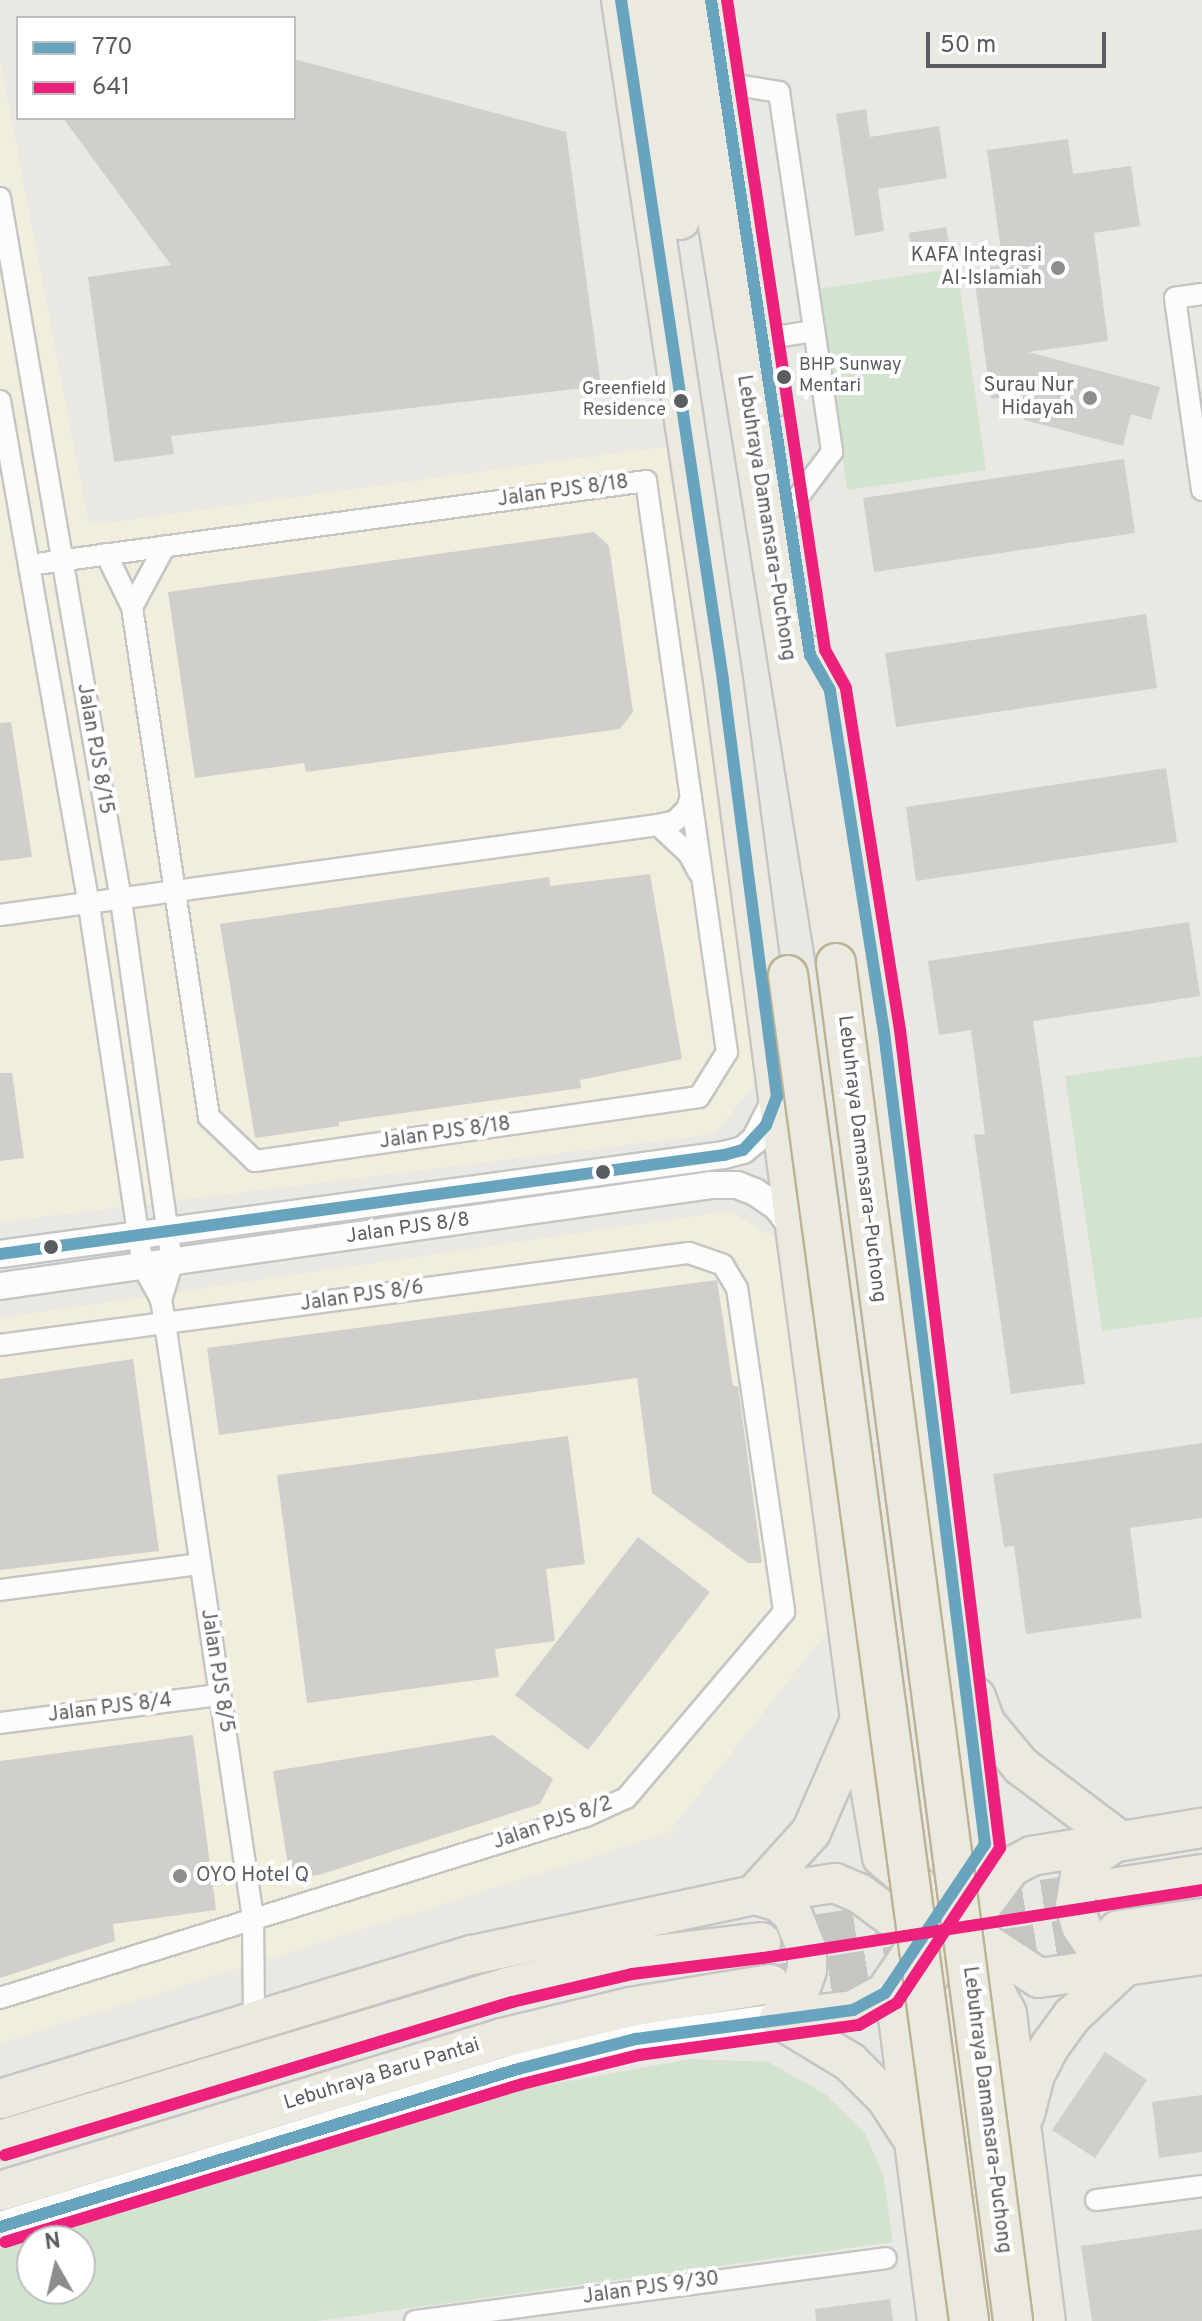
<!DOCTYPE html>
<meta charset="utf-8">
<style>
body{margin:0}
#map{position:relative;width:1202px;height:2321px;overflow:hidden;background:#e9e8e3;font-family:Overpass,sans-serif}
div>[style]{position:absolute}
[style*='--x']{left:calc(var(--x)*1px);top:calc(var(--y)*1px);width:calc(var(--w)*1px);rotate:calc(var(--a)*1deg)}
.commercial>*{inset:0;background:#f2eedd}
.green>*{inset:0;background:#d2e4d0}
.building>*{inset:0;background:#d0cfcc}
.motorway-tunnel>*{height:38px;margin-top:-19px;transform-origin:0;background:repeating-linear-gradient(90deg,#c5c5c2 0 38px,transparent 0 57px)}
.roads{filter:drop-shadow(2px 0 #c5c5c4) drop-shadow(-2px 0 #c5c5c4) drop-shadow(0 2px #c5c5c4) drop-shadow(0 -2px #c5c5c4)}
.minor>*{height:20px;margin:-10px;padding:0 10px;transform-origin:10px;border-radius:10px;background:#fcfcfb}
.tertiary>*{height:26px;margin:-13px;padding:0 13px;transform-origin:13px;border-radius:13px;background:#fcfcfb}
.secondary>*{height:30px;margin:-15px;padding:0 15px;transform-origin:15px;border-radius:15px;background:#fcfcfb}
.motorway>*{height:38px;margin:-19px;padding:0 19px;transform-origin:19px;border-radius:19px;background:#eceae0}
.bridges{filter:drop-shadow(2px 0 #bcb295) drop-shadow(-2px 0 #bcb295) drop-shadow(0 2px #bcb295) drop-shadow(0 -2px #bcb295)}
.motorway-bridge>*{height:38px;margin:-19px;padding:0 19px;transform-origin:19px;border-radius:19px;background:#eceae0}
.bus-1>*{height:12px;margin:-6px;padding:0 6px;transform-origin:6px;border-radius:6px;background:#69a4bf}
.bus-2>*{height:12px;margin:-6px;padding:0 6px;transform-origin:6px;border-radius:6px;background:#ed207b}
.dots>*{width:22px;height:22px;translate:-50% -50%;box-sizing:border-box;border:4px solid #fff;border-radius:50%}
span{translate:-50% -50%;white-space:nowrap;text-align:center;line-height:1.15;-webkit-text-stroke:8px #fff;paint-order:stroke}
.bus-label{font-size:18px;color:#5a5d61}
.left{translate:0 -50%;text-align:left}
.right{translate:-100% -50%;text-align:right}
.poi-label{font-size:20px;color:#5a5d61}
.street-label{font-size:20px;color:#5a5d61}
.legend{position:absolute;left:16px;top:16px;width:280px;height:104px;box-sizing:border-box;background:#fff;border:2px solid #bdbec0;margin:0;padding:10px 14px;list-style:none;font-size:24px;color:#5a5d61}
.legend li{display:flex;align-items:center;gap:16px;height:40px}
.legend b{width:40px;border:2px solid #bdbec0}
.north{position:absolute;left:16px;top:2225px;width:80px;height:80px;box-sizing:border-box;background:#fff;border:2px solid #bdbec0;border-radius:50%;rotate:352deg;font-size:22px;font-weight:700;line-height:32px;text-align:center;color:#5a5d61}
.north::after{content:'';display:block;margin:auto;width:28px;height:36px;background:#8c8e8e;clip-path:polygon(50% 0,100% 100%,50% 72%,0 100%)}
.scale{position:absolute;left:926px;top:32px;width:180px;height:36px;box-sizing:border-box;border:4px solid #5a5d61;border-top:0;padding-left:10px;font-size:24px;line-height:28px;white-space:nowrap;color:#5a5d61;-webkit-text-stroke:6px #fff;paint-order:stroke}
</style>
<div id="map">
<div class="commercial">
<div style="clip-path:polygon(0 59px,88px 520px,98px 524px,670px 446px,763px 1075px,714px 1134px,0 1222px)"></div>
<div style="clip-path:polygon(730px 1211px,782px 1243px,835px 1622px,668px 1833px,0 2043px,0 1318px)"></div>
</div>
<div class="green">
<div style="clip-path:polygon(957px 268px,986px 470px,847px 490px,818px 289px)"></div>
<div style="clip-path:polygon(1202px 1056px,1202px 1317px,1102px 1331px,1065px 1076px)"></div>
<div style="clip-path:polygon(evenodd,691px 2059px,768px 2062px,825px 2094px,865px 2133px,883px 2174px,893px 2242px,317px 2321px,0 2321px,0 2249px,524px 2089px,691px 2059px,80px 2241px,80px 2289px,32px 2289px,32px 2241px,80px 2241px)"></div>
</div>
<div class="building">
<div style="clip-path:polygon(294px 59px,566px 132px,601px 386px,171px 436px,174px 454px,114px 462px,88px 277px,171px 265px,63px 118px,294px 118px)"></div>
<div style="clip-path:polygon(866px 109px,870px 137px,939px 126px,947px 178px,878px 189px,884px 231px,855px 236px,836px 114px)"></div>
<div style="clip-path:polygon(1068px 139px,1073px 174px,1131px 166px,1140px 226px,1094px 233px,1108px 341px,1028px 352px,1160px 387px,1151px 420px,1131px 414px,1123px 446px,1024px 420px,1027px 410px,1020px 408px,1023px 395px,991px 399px,973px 269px,1003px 265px,987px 150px)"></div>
<div style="clip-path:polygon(946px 227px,951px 257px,914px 263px,909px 233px)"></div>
<div style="clip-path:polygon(1124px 459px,1135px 533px,874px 572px,863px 498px)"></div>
<div style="clip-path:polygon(594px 532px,609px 546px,633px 712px,620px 729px,306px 772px,304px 763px,195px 778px,168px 592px)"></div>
<div style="clip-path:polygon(1146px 614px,1157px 688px,896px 727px,885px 653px)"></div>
<div style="clip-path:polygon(11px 722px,32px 857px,0 861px,0 723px)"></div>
<div style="clip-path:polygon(1166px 768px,1177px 842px,916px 881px,906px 807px)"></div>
<div style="clip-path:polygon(650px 874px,682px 1059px,580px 1080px,581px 1088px,339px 1122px,339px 1126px,255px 1138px,220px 924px,549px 877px,550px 886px)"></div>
<div style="clip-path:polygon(1189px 922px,1200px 996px,1033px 1021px,1085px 1384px,1011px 1394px,974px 1135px,985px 1134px,971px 1030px,939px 1035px,928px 961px)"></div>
<div style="clip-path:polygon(0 1073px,12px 1073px,24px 1158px,0 1161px)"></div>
<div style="clip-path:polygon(717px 1280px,733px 1386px,738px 1386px,762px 1563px,748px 1563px,652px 1493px,637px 1378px,219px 1435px,207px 1348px)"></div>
<div style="clip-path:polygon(133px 1359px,159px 1551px,0 1570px,0 1379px)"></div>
<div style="clip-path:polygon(568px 1436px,585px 1564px,546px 1569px,555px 1641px,495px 1649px,499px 1677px,307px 1703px,277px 1475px)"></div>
<div style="clip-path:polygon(1202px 1443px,1202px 1518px,1130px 1528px,1142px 1618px,1026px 1634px,1014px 1546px,1004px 1547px,993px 1474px)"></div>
<div style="clip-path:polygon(638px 1537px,710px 1592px,588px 1750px,515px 1695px)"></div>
<div style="clip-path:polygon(193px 1735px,216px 1910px,113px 1924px,115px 1941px,0 1978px,0 1761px)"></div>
<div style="clip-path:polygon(493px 1735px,553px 1779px,540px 1804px,319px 1875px,290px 1878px,273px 1771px)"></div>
<div style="clip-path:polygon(1105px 2052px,1147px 2080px,1095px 2158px,1052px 2130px)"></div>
<div style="clip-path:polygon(1202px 2095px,1202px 2152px,1159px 2158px,1152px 2102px)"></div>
<div style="clip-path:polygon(1202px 2229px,1202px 2321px,1092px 2321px,1081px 2246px)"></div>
<div style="clip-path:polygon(890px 2299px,893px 2321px,816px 2321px,815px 2309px)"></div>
</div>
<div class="motorway-tunnel">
<div style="--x:761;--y:1942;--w:349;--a:-8.7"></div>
<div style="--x:773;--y:1984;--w:347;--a:-8.8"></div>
</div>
<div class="roads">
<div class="minor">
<div style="--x:724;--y:83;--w:56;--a:9.3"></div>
<div style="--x:779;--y:92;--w:364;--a:81.6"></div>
<div style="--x:832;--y:452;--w:71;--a:127"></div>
<div style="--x:0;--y:198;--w:712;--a:80.22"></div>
<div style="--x:121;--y:900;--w:368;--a:82"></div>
<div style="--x:172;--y:1264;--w:38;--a:107"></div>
<div style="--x:1202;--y:294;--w:27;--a:172"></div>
<div style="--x:1175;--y:298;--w:194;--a:82"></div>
<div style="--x:763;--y:339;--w:52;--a:-8.9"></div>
<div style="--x:0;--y:401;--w:512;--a:79.99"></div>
<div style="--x:89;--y:905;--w:366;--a:81.5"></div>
<div style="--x:143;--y:1267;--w:38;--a:61"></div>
<div style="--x:161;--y:1300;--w:23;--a:80"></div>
<div style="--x:165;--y:1323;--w:601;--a:81.59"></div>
<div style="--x:253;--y:1918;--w:102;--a:89.4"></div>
<div style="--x:29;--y:565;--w:623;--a:-7.75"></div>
<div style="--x:646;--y:481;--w:577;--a:81.93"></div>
<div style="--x:727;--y:1052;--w:53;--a:121.9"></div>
<div style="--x:699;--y:1097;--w:449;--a:171.8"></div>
<div style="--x:255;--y:1161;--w:64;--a:-136.3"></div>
<div style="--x:209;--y:1117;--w:516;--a:-98.59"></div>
<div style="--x:132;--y:607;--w:59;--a:-116.1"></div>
<div style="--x:132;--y:607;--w:69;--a:-61.6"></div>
<div style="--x:658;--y:825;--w:42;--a:43.1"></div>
<div style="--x:689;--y:854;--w:21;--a:62"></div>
<div style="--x:0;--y:915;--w:664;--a:-7.79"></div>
<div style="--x:658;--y:825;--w:17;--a:-13"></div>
<div style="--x:675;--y:821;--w:17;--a:-45"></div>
<div style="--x:687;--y:809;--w:13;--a:-72"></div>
<div style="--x:0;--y:1345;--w:695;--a:-7.61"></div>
<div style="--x:689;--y:1253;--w:36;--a:19"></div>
<div style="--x:723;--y:1265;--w:27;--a:59"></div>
<div style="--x:737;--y:1288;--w:327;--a:81.7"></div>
<div style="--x:784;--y:1612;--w:244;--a:130.3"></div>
<div style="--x:626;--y:1798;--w:44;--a:155.8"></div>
<div style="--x:586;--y:1816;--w:614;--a:162.75"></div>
<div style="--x:0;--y:1590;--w:202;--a:-7.4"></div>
<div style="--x:0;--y:1723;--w:222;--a:-7.3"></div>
<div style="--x:1096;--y:2200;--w:107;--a:-7.5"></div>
<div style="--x:415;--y:2321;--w:475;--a:-7.6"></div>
</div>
<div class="tertiary">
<div style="--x:0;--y:1254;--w:731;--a:-7.79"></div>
<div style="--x:724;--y:1155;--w:20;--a:-15"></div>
<div style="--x:743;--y:1150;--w:16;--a:-40"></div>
<div style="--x:755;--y:1140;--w:48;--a:-62.9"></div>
<div style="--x:0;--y:1286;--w:718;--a:-8.08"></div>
<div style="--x:711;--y:1185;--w:26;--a:0"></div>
<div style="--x:737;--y:1185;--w:19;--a:21"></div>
<div style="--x:755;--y:1192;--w:27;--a:34"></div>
<div style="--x:777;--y:1207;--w:30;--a:53"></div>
</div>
<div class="secondary">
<div style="--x:0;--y:2227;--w:542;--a:-16.96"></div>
<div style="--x:518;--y:2069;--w:122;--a:-14.3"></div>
<div style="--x:636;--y:2039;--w:144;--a:-8"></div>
</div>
<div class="motorway">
<div style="--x:621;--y:0;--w:688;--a:81.47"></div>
<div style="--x:723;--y:680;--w:1086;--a:82.49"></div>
<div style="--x:865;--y:1757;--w:101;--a:80.4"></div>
<div style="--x:882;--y:1857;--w:136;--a:39.6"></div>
<div style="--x:987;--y:1944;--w:62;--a:33.2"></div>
<div style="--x:1039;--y:1978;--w:165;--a:-8"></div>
<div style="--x:650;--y:0;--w:222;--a:82.2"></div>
<div style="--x:682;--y:0;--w:975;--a:80.91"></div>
<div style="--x:711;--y:0;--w:403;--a:81.3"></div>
<div style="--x:976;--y:1697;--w:29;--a:70"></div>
<div style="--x:986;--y:1724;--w:55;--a:50.2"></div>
<div style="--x:1021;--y:1766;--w:121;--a:37"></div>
<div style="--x:1118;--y:1839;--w:30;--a:143"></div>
<div style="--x:1094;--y:1857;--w:23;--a:128"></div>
<div style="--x:1080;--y:1875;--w:30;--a:99"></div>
<div style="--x:1075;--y:1905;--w:22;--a:74"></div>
<div style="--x:1081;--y:1926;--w:22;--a:56"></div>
<div style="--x:1093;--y:1944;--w:39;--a:37"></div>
<div style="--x:1112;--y:1888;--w:91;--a:-8.8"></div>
<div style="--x:754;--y:1895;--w:85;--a:-47.9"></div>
<div style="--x:811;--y:1832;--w:120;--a:-66.4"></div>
<div style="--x:754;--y:1895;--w:24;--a:15"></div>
<div style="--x:777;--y:1901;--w:19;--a:39"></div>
<div style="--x:792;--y:1913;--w:40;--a:68"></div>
<div style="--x:807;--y:1950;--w:20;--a:90"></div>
<div style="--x:807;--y:1970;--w:21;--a:109"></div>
<div style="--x:800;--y:1990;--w:36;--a:126"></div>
<div style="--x:1118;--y:1930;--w:85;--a:-8.1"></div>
<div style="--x:779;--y:2019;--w:75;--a:-6.9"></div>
<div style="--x:853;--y:2010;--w:36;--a:-28"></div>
<div style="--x:885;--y:1993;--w:179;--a:-56.1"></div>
<div style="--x:985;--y:1844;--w:818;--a:-97.09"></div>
<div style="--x:884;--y:1032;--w:346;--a:-99"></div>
<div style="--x:830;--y:690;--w:40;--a:-119.7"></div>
<div style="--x:779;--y:2019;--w:83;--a:31.2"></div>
<div style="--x:850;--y:2062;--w:51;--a:45"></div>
<div style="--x:886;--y:2098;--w:44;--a:57"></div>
<div style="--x:0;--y:2099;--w:493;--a:-17"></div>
<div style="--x:472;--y:1955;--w:288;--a:-12"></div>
<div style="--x:754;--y:1895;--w:82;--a:-8.4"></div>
<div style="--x:835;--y:1883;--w:26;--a:23"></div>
<div style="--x:859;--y:1893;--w:172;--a:36.5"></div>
<div style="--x:997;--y:1995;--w:21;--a:62"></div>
<div style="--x:1007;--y:2014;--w:309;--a:82.8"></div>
<div style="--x:1025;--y:2114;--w:40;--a:-75.6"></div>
<div style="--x:1035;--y:2075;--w:33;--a:-63"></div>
<div style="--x:1050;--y:2046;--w:37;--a:-54"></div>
<div style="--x:1072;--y:2016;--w:71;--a:-43.3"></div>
<div style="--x:0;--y:2140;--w:531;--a:-16.76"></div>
<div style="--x:508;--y:1987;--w:124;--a:-13.5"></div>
<div style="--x:629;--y:1958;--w:133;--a:-6.9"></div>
<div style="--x:0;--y:2191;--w:525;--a:-16.95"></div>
<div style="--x:502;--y:2038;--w:132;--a:-13.6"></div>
<div style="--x:630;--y:2007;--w:142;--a:-9.3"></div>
<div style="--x:937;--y:2321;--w:306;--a:-97.3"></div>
<div style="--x:898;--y:2017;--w:188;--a:-53"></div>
<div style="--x:1011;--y:1867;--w:24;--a:-28"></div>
<div style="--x:1032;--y:1856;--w:172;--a:-9.4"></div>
</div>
</div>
<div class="bridges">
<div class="motorway-bridge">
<div style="--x:836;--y:963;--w:1369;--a:82.57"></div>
<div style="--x:788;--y:975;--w:1358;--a:82.34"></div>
</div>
</div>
<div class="bus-1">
<div style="--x:0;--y:1254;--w:731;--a:-7.79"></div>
<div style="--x:724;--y:1155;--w:20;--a:-15"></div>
<div style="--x:743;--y:1150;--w:34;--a:-47"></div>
<div style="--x:766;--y:1125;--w:30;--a:-69"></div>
<div style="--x:777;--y:1097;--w:420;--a:-97.4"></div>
<div style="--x:723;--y:680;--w:688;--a:-98.53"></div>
<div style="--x:0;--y:2227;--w:542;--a:-16.96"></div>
<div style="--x:518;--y:2069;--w:122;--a:-14.3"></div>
<div style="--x:636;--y:2039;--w:219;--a:-7.6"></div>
<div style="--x:853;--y:2010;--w:36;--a:-28"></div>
<div style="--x:885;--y:1993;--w:179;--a:-56.1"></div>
<div style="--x:985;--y:1844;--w:818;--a:-97.09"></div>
<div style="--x:884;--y:1032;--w:346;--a:-99"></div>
<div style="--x:830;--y:690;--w:40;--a:-119.7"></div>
<div style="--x:810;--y:655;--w:662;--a:-98.59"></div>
</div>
<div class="bus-2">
<div style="--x:5;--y:2155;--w:530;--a:-16.79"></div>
<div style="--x:512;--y:2002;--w:123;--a:-13.1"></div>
<div style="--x:632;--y:1974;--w:132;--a:-7"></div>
<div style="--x:763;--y:1958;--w:444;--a:-8.8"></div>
<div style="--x:5;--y:2242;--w:541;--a:-16.99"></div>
<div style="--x:522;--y:2084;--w:121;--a:-13.9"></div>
<div style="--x:639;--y:2055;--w:222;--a:-7.8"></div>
<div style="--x:859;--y:2025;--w:44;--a:-30.1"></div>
<div style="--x:897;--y:2003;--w:186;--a:-56.4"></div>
<div style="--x:1000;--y:1848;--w:824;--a:-96.97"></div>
<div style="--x:900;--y:1030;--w:346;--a:-99"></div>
<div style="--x:846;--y:688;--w:43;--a:-118.9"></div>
<div style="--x:825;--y:650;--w:657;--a:-98.57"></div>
</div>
<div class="dots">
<div style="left:1058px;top:268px;background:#8c8e8e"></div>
<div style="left:784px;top:377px;background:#5a5d61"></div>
<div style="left:1090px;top:398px;background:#8c8e8e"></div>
<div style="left:681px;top:401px;background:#5a5d61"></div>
<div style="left:603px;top:1172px;background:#5a5d61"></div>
<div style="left:51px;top:1247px;background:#5a5d61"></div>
<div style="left:180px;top:1876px;background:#8c8e8e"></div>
</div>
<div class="bus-label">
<span class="left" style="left:799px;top:377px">BHP Sunway<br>Mentari</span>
<span class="right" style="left:666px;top:401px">Greenfield<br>Residence</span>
</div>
<div class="poi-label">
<span class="right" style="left:1042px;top:268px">KAFA Integrasi<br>Al-Islamiah</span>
<span class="right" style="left:1074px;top:398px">Surau Nur<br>Hidayah</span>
<span class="left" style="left:196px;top:1876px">OYO Hotel Q</span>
</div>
<div class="street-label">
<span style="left:563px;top:492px;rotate:-8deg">Jalan PJS 8/18</span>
<span style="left:765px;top:518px;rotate:81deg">Lebuhraya Damansara–Puchong</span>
<span style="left:94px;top:749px;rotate:80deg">Jalan PJS 8/15</span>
<span style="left:445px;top:1134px;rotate:-8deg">Jalan PJS 8/18</span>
<span style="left:861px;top:1159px;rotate:83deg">Lebuhraya Damansara–Puchong</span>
<span style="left:408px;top:1229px;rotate:-8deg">Jalan PJS 8/8</span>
<span style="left:362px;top:1297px;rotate:-8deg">Jalan PJS 8/6</span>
<span style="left:216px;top:1671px;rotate:81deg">Jalan PJS 8/5</span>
<span style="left:110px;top:1709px;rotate:-7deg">Jalan PJS 8/4</span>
<span style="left:553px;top:1824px;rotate:-19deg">Jalan PJS 8/2</span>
<span style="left:382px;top:2075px;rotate:-17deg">Lebuhraya Baru Pantai</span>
<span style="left:986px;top:2110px;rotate:83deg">Lebuhraya Damansara–Puchong</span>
<span style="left:651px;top:2289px;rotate:-8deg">Jalan PJS 9/30</span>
</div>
<ul class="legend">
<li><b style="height:10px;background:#69a4bf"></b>770</li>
<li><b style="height:10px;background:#ed207b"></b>641</li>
</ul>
<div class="north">N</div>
<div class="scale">50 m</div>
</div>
